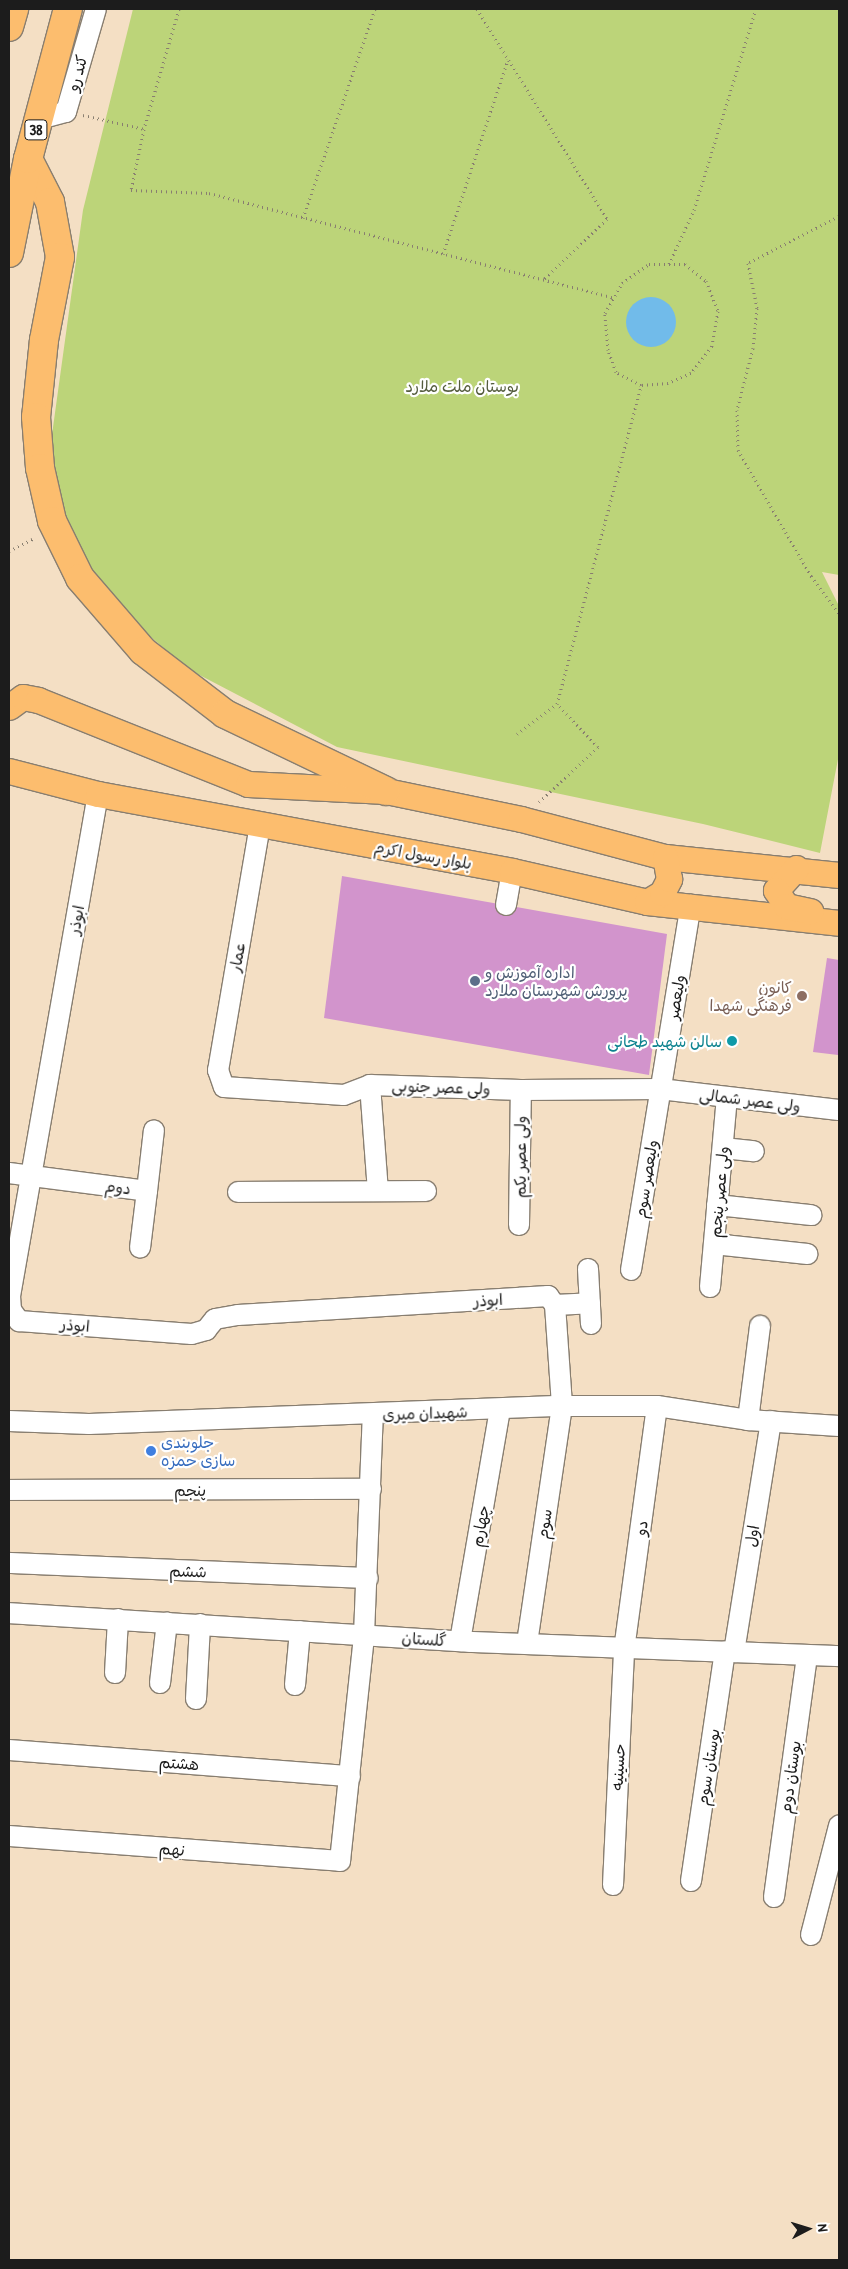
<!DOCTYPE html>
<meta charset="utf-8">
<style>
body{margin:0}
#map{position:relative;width:848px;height:2269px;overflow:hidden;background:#f4dfc4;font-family:"Patrick Hand","Playpen Sans Arabic",sans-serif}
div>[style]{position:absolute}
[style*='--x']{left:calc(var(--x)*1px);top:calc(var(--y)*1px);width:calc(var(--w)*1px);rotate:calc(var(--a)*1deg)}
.green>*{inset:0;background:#bcd479}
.water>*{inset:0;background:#71bbea}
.round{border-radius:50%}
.building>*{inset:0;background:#d294cc}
.path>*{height:3px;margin-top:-1.5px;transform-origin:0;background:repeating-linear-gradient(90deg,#887e70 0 1px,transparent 0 5px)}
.roads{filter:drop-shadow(1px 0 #887e70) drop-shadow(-1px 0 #887e70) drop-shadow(0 1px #887e70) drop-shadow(0 -1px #887e70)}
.minor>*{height:20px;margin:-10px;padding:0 10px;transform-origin:10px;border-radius:10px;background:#fff}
.major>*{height:25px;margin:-12.5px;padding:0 12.5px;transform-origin:12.5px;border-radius:12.5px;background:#fcbd6e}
.highway>*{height:28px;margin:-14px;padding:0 14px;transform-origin:14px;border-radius:14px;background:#fcbd6e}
.dots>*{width:14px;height:14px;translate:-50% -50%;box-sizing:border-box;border:2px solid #fff;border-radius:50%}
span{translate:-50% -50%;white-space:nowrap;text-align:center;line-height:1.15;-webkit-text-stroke:4.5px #fff;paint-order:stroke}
.shield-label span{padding:1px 4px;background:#fff;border:1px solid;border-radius:4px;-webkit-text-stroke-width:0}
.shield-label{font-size:15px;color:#1c1c1c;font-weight:700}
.street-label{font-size:16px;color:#1c1c1c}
.park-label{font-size:16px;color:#545c3d}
.service-label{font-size:16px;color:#4e5e75}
.left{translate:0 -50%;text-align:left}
.education-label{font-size:16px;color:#785e54}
.right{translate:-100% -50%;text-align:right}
.culture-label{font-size:16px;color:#0d838f}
.shop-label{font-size:16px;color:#366cbe}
.frame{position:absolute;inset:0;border:10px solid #1c1c1c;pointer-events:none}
.north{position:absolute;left:783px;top:2204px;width:50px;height:50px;-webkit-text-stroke:4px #fff;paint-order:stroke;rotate:85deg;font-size:14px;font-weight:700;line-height:20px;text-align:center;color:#1c1c1c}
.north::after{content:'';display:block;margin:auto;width:18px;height:22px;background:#1c1c1c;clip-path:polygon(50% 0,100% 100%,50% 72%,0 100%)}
</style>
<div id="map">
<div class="green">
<div style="clip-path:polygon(133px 9px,839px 9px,839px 575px,822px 572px,839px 606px,839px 754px,820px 853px,703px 824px,337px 747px,188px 669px,108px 600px,75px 548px,53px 490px,50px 449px,83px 210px)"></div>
</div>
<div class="water">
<div class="round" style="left:626px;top:297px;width:50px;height:50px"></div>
</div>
<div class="building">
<div style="clip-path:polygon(342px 876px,667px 934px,649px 1075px,324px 1018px)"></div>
<div style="clip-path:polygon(827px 958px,839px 960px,838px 1055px,813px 1052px)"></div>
</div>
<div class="path">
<div style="--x:179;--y:9;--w:125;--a:106.3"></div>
<div style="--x:144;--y:129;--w:62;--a:102"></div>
<div style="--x:131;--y:190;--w:78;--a:2.2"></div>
<div style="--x:209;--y:193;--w:418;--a:14.5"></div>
<div style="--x:477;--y:9;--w:247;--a:58.2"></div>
<div style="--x:607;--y:219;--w:88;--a:136.4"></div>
<div style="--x:83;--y:115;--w:63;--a:12.9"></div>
<div style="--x:839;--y:216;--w:102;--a:152.7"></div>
<div style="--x:748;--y:263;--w:46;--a:78.7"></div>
<div style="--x:757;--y:308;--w:40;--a:95.7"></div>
<div style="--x:753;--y:348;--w:64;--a:104.5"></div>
<div style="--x:737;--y:410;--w:40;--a:88.6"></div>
<div style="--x:738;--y:450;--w:146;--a:59.9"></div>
<div style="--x:811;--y:576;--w:47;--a:53.6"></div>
<div style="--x:303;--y:218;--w:221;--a:-71"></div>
<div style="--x:443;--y:254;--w:205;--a:-71.5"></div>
<div style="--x:649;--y:264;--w:36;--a:0"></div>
<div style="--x:685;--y:264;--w:27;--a:39"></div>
<div style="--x:706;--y:281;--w:32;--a:68"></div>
<div style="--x:718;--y:311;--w:36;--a:100"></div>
<div style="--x:712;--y:346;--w:34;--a:128"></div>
<div style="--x:691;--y:373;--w:25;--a:157"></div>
<div style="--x:668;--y:383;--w:27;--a:176"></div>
<div style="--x:641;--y:385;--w:28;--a:-153"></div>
<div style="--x:616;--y:372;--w:23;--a:-110"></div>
<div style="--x:608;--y:350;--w:37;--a:-95"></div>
<div style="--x:605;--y:313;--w:34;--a:-60"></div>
<div style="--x:622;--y:283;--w:33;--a:-35"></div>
<div style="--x:669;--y:264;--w:60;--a:-65.2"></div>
<div style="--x:694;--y:210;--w:210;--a:-72.9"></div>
<div style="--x:9;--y:551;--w:29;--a:-27"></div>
<div style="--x:517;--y:734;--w:50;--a:-36.9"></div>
<div style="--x:539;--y:802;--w:81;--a:-43"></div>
<div style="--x:598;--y:747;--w:59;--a:-133.6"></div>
<div style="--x:557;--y:704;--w:330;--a:-75.2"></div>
</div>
<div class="roads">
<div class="minor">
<div style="--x:39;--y:119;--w:28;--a:-15"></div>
<div style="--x:66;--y:112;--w:107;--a:-73.8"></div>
<div style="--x:98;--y:794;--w:510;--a:99.94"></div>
<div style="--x:10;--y:1296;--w:14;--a:86"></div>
<div style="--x:11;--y:1310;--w:14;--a:54"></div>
<div style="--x:19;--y:1321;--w:173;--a:4.3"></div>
<div style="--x:192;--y:1334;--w:15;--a:-16"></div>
<div style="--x:206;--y:1330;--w:14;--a:-51"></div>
<div style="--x:215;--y:1319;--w:23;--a:-10"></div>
<div style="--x:238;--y:1315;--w:311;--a:-3.5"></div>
<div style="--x:548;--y:1296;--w:11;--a:52"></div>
<div style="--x:555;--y:1305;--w:101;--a:86"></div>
<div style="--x:562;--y:1406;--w:240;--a:98.4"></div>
<div style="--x:260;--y:825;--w:249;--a:99.7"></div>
<div style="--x:218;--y:1070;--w:18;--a:71"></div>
<div style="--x:224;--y:1087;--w:120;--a:3.8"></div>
<div style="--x:344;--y:1095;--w:28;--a:-21"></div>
<div style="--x:370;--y:1085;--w:151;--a:1.9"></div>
<div style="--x:521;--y:1090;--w:139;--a:-0.4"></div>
<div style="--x:660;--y:1089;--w:180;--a:6.7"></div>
<div style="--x:506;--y:905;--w:35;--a:-80"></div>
<div style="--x:370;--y:1085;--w:106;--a:85.7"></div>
<div style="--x:723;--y:1148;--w:31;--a:6"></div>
<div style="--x:9;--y:1173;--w:139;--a:7.4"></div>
<div style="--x:147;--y:1191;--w:57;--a:97"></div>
<div style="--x:147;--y:1191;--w:61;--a:-83.5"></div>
<div style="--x:238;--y:1192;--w:188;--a:-0.3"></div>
<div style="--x:717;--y:1205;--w:95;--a:6.1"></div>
<div style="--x:519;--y:1225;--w:135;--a:-89.2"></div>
<div style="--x:714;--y:1244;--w:94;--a:6.1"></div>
<div style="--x:588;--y:1269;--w:55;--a:86.9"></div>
<div style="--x:631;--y:1270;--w:370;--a:-80.7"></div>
<div style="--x:710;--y:1287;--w:190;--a:-84.9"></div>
<div style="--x:555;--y:1305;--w:35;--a:-3"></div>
<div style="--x:748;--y:1420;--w:95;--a:-82.7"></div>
<div style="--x:9;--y:1421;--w:80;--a:2.1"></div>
<div style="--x:89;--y:1424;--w:473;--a:-2.2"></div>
<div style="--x:562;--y:1406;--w:95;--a:0"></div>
<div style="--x:657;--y:1406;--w:92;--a:8.7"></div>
<div style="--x:748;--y:1420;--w:91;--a:3.8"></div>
<div style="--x:9;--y:1490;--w:362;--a:-0.2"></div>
<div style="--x:9;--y:1563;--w:359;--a:2.4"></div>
<div style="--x:9;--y:1613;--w:462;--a:3.6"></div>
<div style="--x:470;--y:1642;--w:369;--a:2.2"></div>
<div style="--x:460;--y:1641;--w:234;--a:-80.2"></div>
<div style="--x:734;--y:1652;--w:234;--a:-80.9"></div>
<div style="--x:115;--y:1673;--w:54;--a:-86.8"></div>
<div style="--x:160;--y:1683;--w:61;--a:-83.5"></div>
<div style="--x:295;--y:1685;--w:54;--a:-84.7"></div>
<div style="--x:196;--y:1699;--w:75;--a:-86.9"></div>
<div style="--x:9;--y:1750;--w:342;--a:4.4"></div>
<div style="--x:9;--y:1836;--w:332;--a:4.3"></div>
<div style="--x:340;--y:1861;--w:227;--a:-83.9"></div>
<div style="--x:364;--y:1635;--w:220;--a:-87.7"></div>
<div style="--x:691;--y:1881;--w:232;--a:-81.6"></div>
<div style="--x:613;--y:1885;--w:235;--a:-87.3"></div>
<div style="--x:624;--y:1650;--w:246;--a:-82.3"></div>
<div style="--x:774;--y:1897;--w:243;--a:-82.2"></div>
<div style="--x:811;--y:1935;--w:113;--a:-75.6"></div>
</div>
<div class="major">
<div style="--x:9;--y:707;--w:17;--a:-36"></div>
<div style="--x:23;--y:697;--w:15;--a:11"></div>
<div style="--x:38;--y:700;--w:226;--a:21.8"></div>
<div style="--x:248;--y:784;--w:138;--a:2.9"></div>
<div style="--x:386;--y:791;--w:138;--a:11.7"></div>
<div style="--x:521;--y:819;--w:149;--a:14.8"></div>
<div style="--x:665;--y:857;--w:175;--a:5.9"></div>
<div style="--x:9;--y:771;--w:92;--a:14.5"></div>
<div style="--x:98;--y:794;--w:421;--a:10.5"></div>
<div style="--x:512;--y:871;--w:139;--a:12.9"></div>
<div style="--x:647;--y:902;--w:193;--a:6.2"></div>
<div style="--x:796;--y:868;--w:30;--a:132"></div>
<div style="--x:776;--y:890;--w:19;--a:58"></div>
<div style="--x:786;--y:906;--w:25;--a:12"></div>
<div style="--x:647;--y:902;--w:17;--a:-31"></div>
<div style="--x:662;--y:893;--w:16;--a:-63"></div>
<div style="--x:669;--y:879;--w:22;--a:-100"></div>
</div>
<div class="highway">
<div style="--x:9;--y:27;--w:19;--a:-74"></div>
<div style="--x:28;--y:159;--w:48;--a:62.9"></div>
<div style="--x:50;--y:202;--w:56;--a:79.7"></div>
<div style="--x:60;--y:257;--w:85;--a:100.9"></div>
<div style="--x:44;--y:340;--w:77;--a:95.9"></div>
<div style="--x:36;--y:417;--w:51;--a:85.5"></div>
<div style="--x:40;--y:468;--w:54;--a:77.2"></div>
<div style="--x:52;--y:521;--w:64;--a:63.8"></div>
<div style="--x:80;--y:578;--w:96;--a:49.2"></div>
<div style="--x:143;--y:651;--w:103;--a:37.5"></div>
<div style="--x:225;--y:714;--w:178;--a:25.6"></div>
<div style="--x:9;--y:253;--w:96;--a:-78.6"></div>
<div style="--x:28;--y:159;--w:155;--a:-75.1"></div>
</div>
</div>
<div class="dots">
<div style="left:475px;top:981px;background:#5c6f8a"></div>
<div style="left:802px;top:996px;background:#8d6e63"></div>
<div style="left:732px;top:1041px;background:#0f9aa8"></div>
<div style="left:151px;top:1451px;background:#3f7fe0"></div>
</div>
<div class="shield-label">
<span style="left:36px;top:130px">38</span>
</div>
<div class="street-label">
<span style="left:77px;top:73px;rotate:-74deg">کند رو</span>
<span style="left:423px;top:855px;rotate:10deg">بلوار رسول اکرم</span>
<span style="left:76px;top:920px;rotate:-80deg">ابوذر</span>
<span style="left:237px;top:957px;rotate:-80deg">عمار</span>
<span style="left:676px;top:997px;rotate:-81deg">ولیعصر</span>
<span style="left:441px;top:1087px;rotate:2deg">ولی عصر جنوبی</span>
<span style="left:750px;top:1100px;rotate:7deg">ولی عصر شمالی</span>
<span style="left:520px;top:1157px;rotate:-90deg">ولی عصر یکم</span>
<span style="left:646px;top:1179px;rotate:-81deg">ولیعصر سوم</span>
<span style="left:118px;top:1187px;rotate:8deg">دوم</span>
<span style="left:719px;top:1192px;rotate:-85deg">ولی عصر پنجم</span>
<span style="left:488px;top:1300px;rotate:-4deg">ابوذر</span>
<span style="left:75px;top:1325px;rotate:4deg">ابوذر</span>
<span style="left:425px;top:1413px;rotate:-2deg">شهیدان میری</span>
<span style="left:190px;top:1490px">پنجم</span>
<span style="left:544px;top:1524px;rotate:-82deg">سوم</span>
<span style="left:480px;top:1526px;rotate:-80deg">چهارم</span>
<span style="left:641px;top:1528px;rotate:-82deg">دو</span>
<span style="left:752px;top:1536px;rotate:-81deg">اول</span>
<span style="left:188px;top:1571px;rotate:2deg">ششم</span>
<span style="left:424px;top:1639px;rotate:4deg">گلستان</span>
<span style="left:179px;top:1763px;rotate:4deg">هشتم</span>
<span style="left:618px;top:1767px;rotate:-87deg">حسینیه</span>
<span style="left:708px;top:1767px;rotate:-81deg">بوستان سوم</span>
<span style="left:790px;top:1777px;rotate:-82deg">بوستان دوم</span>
<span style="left:172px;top:1849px;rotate:5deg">نهم</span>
</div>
<div class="park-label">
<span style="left:462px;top:386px">بوستان ملت ملارد</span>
</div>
<div class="service-label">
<span class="left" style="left:485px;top:981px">اداره آموزش و<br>پرورش شهرستان ملارد</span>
</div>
<div class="education-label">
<span class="right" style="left:792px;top:996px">کانون<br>فرهنگی شهدا</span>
</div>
<div class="culture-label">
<span class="right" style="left:722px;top:1041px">سالن شهید طحانی</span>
</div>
<div class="shop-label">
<span class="left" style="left:161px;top:1451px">جلوبندی<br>سازی حمزه</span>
</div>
<div class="frame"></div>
<div class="north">N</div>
</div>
